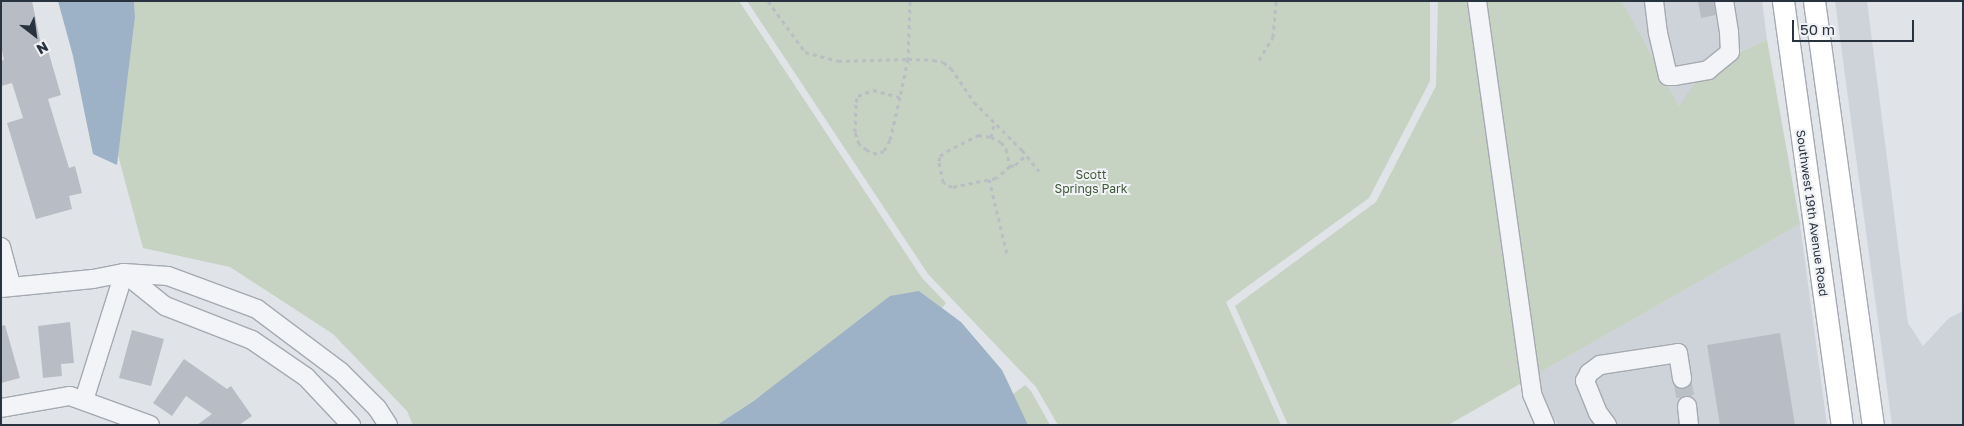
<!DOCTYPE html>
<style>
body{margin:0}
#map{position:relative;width:1964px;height:426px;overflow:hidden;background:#e0e3e8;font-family:"Golos Text",sans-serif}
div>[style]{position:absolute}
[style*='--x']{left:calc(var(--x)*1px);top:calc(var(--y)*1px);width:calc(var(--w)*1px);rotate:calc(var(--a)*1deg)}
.built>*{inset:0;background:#ced3da}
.green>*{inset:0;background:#c6d2c2}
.water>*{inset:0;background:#9db2c7}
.building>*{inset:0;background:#b8bdc5}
.minor-tunnel>*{height:18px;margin-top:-9px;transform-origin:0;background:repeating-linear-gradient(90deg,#bbc0c6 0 18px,transparent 0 27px)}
.path>*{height:3px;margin-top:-1.5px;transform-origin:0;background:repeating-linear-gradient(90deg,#babec3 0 4px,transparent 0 8px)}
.roads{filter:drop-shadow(1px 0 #a5aab2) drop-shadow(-1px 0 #a5aab2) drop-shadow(0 1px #a5aab2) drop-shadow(0 -1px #a5aab2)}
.minor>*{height:18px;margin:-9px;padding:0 9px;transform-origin:9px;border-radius:9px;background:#f3f4f7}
.major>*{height:21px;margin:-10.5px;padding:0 10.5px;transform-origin:10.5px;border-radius:10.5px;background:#fff}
span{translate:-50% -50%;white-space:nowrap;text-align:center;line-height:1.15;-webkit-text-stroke:4px #f0f2f6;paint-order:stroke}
.park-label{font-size:12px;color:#3f5a37}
.street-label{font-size:12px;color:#29323f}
.frame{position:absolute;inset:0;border:2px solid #29323f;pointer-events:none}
.north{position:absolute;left:10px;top:10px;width:50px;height:50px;-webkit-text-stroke:4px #f0f2f6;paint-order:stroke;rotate:150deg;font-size:14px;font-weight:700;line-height:20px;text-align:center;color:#29323f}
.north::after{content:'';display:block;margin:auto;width:18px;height:22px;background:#29323f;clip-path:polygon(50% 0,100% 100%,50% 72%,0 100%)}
.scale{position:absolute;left:1792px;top:20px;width:122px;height:22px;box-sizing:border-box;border:2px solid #29323f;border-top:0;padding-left:6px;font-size:15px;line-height:18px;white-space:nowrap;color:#29323f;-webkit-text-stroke:4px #f0f2f6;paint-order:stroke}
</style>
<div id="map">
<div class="built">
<div style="clip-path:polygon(1622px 1px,1762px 1px,1767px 40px,1733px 55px,1679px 106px)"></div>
<div style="clip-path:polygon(1835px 1px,1867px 1px,1908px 323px,1923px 346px,1949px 318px,1963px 311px,1963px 425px,1892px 425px)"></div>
<div style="clip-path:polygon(1800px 224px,1827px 425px,1558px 425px,1530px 378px)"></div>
</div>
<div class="green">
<div style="clip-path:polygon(134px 1px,739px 1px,922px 278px,946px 303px,942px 308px,919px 291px,717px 425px,413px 425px,407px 411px,333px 334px,230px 267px,143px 248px,118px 155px,135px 17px)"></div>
<div style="clip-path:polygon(747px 1px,1430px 1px,1430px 81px,1369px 198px,1226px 302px,1281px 425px,1058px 425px,1036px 387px,928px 274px)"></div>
<div style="clip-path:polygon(1438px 1px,1622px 1px,1679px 106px,1700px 75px,1733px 55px,1767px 40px,1800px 224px,1448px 425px,1288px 425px,1235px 306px,1376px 202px,1436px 86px)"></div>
<div style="clip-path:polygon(1025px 385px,1031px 391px,1050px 425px,1028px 425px,1013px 394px)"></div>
</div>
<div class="water">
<div style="clip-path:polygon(58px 1px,134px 1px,135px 17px,117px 165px,93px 154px,73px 56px)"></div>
<div style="clip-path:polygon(919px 291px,961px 322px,1002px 370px,1028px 425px,717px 425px,755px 400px,890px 296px)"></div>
</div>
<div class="building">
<div style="clip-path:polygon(1px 1px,32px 1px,42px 49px,47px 47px,61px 95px,48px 99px,69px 168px,75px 166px,82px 193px,69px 196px,72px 209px,36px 219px,7px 123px,23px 118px,12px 83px,1px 86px,1px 61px,4px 60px,1px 45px)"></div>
<div style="clip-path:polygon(1698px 1px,1714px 1px,1716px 15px,1701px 18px)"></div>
<div style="clip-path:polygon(70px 322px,74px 363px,61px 364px,62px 376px,43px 378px,38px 326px)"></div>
<div style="clip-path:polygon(5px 325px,20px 378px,1px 383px,1px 326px)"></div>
<div style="clip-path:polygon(132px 330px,164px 339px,151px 386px,119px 378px)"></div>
<div style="clip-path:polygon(1780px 333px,1795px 425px,1720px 425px,1707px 345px)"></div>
<div style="clip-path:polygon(184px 359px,227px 389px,231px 386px,252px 416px,239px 425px,197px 425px,212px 414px,186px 396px,172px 416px,153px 403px)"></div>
</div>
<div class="minor-tunnel">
<div style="--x:1682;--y:379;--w:27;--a:80"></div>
</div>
<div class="path">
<div style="--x:768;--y:1;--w:63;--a:54"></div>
<div style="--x:805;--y:52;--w:34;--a:15"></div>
<div style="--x:838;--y:61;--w:70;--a:-1.6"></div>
<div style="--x:908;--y:59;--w:39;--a:102"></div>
<div style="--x:900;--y:97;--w:44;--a:103.1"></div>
<div style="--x:890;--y:140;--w:13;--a:119"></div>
<div style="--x:884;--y:151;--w:8;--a:157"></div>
<div style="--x:877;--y:154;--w:11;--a:-158"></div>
<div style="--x:867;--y:150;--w:10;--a:-143"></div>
<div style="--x:859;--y:144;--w:13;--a:-108"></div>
<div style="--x:855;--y:132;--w:30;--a:-88"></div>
<div style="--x:856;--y:102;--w:6;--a:-72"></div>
<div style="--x:858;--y:96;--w:16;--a:-22"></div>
<div style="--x:873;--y:90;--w:28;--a:15"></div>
<div style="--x:910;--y:1;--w:58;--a:92"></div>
<div style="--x:908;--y:59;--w:25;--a:2"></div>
<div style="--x:933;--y:60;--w:10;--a:11"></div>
<div style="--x:943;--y:62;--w:10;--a:37"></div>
<div style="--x:951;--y:68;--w:41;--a:55.9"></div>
<div style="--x:974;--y:102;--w:68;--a:45"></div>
<div style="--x:1022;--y:150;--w:27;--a:51"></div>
<div style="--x:1259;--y:60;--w:27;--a:-59"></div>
<div style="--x:1273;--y:37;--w:36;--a:-85"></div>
<div style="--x:991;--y:137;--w:13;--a:-77"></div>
<div style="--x:1010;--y:166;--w:18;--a:139"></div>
<div style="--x:996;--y:178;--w:45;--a:168.4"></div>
<div style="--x:952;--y:187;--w:10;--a:-151"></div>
<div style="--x:943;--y:182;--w:21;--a:-101"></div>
<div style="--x:939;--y:161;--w:5;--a:-79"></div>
<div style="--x:940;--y:156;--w:9;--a:-36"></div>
<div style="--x:947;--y:151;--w:35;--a:-27"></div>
<div style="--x:978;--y:135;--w:13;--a:9"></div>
<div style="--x:991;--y:137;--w:11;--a:27"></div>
<div style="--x:1001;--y:142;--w:9;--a:54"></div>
<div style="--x:1006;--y:149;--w:17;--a:77"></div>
<div style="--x:1010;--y:166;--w:5;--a:-11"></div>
<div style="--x:1015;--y:165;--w:15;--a:-42"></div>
<div style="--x:989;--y:179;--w:77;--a:76.5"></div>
</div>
<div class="roads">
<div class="minor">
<div style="--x:1477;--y:1;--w:397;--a:82"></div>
<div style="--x:1532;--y:394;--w:34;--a:67"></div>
<div style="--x:1654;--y:1;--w:32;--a:83"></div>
<div style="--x:1658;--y:33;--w:44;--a:76.9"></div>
<div style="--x:1668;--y:76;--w:7;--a:0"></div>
<div style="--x:1675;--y:76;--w:34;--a:-10"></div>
<div style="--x:1708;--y:70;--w:28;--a:-39"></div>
<div style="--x:1730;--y:52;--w:20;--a:-93"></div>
<div style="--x:1729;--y:32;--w:31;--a:-99"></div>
<div style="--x:1;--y:247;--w:39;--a:75"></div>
<div style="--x:124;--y:273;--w:53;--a:38.8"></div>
<div style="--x:165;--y:306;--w:93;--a:21.3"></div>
<div style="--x:252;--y:340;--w:65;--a:34.4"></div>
<div style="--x:306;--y:377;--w:66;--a:46.8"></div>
<div style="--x:1;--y:288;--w:92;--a:-5.6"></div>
<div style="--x:93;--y:279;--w:32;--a:-11"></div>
<div style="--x:124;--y:273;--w:44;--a:3.9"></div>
<div style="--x:168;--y:276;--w:95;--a:20.3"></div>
<div style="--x:257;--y:309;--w:105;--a:36.9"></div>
<div style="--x:341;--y:372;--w:51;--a:45"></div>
<div style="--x:377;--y:408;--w:20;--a:57"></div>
<div style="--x:84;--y:400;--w:133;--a:-72.5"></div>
<div style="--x:1687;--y:406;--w:19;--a:84"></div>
<div style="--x:1;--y:408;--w:70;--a:-9.9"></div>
<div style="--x:70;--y:396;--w:85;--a:19.9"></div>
<div style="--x:1607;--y:425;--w:15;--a:-127"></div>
<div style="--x:1598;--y:413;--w:35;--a:-112"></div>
<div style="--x:1585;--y:381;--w:9;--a:-63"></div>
<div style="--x:1589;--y:373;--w:14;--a:-36"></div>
<div style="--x:1600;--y:365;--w:79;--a:-8.7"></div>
<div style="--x:1678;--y:353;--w:26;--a:81"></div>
</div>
<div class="major">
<div style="--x:1783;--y:1;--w:428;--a:82.1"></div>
<div style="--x:1814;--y:1;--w:428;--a:82.1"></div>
</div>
</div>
<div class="park-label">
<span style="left:1091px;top:182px">Scott<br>Springs Park</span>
</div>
<div class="street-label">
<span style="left:1812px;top:213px;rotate:82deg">Southwest 19th Avenue Road</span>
</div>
<div class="frame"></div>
<div class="north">N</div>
<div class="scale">50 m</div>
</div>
